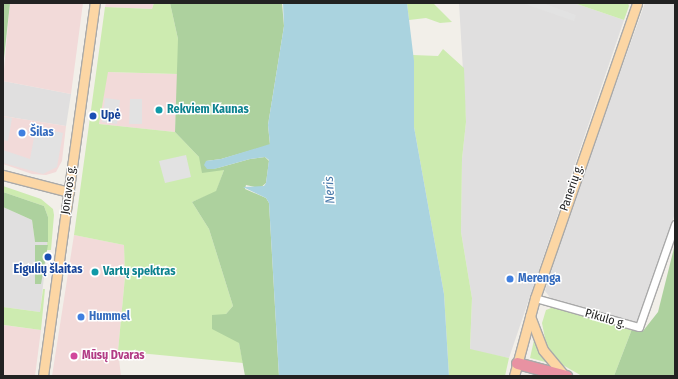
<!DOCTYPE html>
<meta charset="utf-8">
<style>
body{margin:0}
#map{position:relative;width:678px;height:379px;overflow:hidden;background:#f2efe9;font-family:"Fira Sans Condensed",sans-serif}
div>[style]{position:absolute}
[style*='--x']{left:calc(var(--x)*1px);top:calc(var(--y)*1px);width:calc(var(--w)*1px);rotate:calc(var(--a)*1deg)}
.residential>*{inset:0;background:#e0dfdf}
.commercial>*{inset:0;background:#f2dad9}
.grass>*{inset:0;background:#cdebb0}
.forest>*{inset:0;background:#add19e}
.parking>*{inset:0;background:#e2e2e2}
.water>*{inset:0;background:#aad3df}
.roads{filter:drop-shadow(1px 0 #a9a9a9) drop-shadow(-1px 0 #a9a9a9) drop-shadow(0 1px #a9a9a9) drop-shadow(0 -1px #a9a9a9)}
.minor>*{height:7px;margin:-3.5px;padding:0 3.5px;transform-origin:3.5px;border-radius:3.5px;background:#fff}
.major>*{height:9px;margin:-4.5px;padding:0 4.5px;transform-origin:4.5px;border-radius:4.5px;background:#fcd6a4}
.highway>*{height:11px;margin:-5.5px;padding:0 5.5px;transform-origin:5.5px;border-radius:5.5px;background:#e892a2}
.dots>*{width:11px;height:11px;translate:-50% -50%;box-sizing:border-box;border:2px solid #fff;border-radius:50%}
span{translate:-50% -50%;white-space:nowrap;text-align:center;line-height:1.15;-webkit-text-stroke:3px #fff;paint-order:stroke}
.culture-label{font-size:12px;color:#0d838f;font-weight:700}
.left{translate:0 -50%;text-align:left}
.transit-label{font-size:12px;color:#164399;font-weight:700}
.shop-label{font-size:12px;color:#366cbe;font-weight:700}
.street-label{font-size:12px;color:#222}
.hotel-label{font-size:12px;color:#b23c85;font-weight:700}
.water-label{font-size:13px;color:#4a7aab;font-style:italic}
.frame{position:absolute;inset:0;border:4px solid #222;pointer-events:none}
</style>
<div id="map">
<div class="residential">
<div style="clip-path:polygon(459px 3px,574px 3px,624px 20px,509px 358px,470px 350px,472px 298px,461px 232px,462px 159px,466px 122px)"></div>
<div style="clip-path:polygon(645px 3px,675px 3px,675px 213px,642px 320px,637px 325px,552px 300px,545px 291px,572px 206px)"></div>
<div style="clip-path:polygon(3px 81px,71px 94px,66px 126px,3px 116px)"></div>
<div style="clip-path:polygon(3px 207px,32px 220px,35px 242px,48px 242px,40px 312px,3px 307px)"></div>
</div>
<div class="commercial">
<div style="clip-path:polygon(10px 3px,83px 3px,71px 94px,3px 81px)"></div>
<div style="clip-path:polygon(106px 3px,154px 3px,152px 9px,105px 7px)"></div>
<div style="clip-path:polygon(107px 72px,178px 74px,175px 132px,99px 124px)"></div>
<div style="clip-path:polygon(3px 116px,66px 126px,62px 161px,56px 172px,46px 175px,32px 174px,3px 164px)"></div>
<div style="clip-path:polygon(74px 235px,124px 245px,125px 277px,118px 351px,121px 376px,52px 376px)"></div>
<div style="clip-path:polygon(3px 325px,41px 330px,35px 376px,3px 376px)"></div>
</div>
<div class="grass">
<div style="clip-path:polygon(154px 3px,170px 3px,178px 39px,178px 74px,108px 72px,99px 124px,175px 132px,199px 157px,224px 170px,216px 192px,192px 202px,209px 229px,233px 306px,226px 314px,239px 343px,243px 363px,118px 351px,125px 277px,124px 245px,74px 235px,105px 7px,152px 9px)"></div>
<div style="clip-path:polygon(407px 3px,433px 3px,452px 22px,440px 23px,426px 18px,409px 20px)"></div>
<div style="clip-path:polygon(574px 3px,628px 3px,629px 6px,624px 20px)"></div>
<div style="clip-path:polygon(443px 49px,464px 68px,466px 122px,462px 159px,461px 232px,472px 298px,470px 349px,509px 358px,505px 376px,449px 376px,444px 294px,414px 127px,413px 55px,438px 56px)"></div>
<div style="clip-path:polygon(3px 186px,41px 199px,53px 209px,54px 215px,51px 250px,47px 250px,48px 217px,44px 206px,3px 192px)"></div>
<div style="clip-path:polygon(43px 289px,45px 289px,41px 330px,4px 325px,3px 328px,3px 307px,40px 312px)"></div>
<div style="clip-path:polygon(554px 307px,632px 329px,614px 376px,582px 376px,554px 360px,547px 349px,542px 323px,546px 310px)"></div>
<div style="clip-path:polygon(534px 340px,549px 363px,530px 358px)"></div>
</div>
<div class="forest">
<div style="clip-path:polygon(3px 3px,10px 3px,3px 67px)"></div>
<div style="clip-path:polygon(170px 3px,282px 3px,284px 26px,268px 125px,270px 145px,221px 159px,206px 161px,214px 169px,250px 159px,265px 157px,269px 161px,266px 183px,260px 188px,246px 185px,245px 189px,266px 198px,269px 203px,279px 376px,245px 376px,239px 343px,212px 329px,212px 315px,226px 314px,233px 306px,209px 229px,192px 202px,216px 191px,224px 170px,202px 173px,199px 157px,175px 132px,178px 39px)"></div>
<div style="clip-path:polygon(3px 192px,44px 206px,48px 217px,48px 242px,35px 242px,32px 220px,3px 207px)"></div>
<div style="clip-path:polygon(675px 244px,675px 376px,614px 376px,632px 329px,643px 331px,658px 312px)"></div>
<div style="clip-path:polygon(35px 245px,48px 245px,41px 284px,35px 284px)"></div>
</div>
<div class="parking">
<div style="clip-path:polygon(522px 3px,543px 3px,576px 15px,574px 21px)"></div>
<div style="clip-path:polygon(105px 98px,120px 100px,117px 124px,102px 122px)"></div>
<div style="clip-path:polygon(130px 99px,142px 99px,142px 124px,129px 124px)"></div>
<div style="clip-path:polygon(3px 117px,12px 118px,8px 141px,3px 140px)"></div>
<div style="clip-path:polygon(36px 127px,63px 133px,57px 167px,43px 174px,3px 163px,3px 150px,30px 159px)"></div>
<div style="clip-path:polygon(186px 155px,191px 177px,165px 183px,159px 161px)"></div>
</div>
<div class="water">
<div style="clip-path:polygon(283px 3px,407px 3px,414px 61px,414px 127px,444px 294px,449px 376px,279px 376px,269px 203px,266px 198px,243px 187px,264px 186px,266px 183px,269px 160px,265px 157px,250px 159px,214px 169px,207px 169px,204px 165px,206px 161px,221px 159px,270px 144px,268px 125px,284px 26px)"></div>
</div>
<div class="roads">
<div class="minor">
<div style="--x:535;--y:298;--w:108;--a:15.6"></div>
<div style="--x:639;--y:327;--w:109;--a:-70.7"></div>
</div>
<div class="major">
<div style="--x:3;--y:175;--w:68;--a:14.4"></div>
<div style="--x:530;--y:316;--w:36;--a:69"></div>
<div style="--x:543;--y:350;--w:34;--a:50"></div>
<div style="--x:43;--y:376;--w:377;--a:-82.1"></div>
<div style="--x:514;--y:376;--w:81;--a:-74.9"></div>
<div style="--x:535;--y:298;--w:312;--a:-70.9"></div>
</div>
<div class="highway">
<div style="--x:517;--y:363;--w:51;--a:14.9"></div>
</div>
</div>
<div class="dots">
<div style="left:159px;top:110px;background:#0f9aa8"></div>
<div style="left:93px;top:116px;background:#1a4fb4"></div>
<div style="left:22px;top:133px;background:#3f7fe0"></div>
<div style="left:48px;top:257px;background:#1a4fb4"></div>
<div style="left:95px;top:272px;background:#0f9aa8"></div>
<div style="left:510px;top:279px;background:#3f7fe0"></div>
<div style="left:81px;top:317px;background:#3f7fe0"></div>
<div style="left:74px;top:356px;background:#d1479c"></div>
</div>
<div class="culture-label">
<span class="left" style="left:167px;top:110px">Rekviem Kaunas</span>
<span class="left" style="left:103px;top:272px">Vartų spektras</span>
</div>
<div class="transit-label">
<span class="left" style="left:101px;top:116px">Upė</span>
<span style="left:48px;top:270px">Eigulių šlaitas</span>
</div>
<div class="shop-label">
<span class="left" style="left:30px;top:133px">Šilas</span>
<span class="left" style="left:518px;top:279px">Merenga</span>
<span class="left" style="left:89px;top:317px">Hummel</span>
</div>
<div class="street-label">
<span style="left:572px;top:188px;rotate:-71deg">Panerių g.</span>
<span style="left:69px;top:190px;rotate:-82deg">Jonavos g.</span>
<span style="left:605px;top:319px;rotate:16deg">Pikulo g.</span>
</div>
<div class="hotel-label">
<span class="left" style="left:82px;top:356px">Mūsų Dvaras</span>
</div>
<div class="water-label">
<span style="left:330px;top:190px;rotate:-94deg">Neris</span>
</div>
<div class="frame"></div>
</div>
